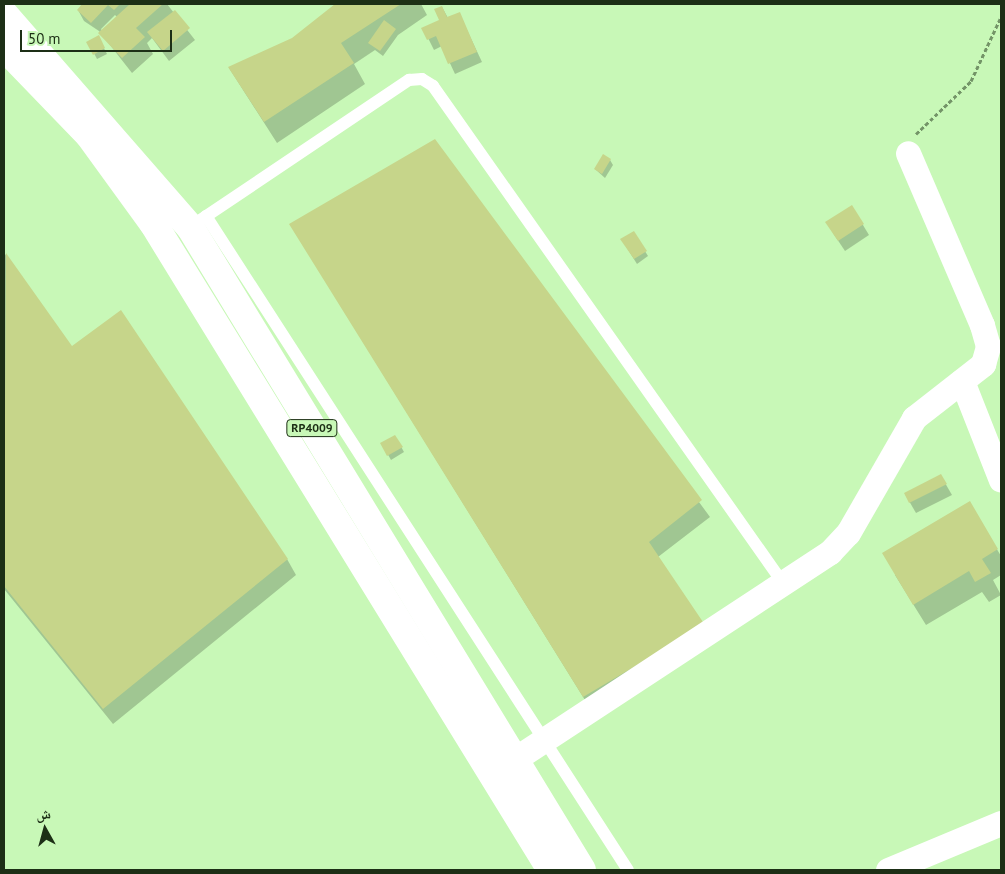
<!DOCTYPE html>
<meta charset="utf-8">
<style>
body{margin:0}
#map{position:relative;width:1005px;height:874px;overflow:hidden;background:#c8f8b7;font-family:"PT Sans","Noto Naskh Arabic",sans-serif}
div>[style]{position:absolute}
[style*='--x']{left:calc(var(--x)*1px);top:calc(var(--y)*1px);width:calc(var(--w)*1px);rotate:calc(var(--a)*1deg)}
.shadow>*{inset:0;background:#0003}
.building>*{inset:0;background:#c6d58a}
.path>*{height:3px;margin-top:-1.5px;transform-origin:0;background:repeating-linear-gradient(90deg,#739467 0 4px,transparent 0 6.5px)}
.lane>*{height:12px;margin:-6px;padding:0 6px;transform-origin:6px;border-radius:6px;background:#fff}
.street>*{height:25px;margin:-12.5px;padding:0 12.5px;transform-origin:12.5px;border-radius:12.5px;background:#fff}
.primary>*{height:28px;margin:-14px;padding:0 14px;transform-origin:14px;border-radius:14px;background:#fff}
span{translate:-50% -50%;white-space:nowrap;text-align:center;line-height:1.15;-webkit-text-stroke:4px #c8f8b7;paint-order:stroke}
.shield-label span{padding:1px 4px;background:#c8f8b7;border:1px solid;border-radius:4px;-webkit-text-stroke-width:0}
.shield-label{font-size:12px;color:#1d2f16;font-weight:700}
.frame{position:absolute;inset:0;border:5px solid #1d2f16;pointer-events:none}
.north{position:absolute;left:20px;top:804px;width:50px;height:50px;-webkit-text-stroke:4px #c8f8b7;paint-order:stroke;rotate:353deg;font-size:14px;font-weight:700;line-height:20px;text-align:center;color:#1d2f16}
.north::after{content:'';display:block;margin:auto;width:18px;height:22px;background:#1d2f16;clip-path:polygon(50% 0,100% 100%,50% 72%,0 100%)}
.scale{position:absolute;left:20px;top:30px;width:152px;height:22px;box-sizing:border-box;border:2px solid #1d2f16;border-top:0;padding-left:6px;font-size:15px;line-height:18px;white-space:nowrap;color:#1d2f16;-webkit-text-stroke:4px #c8f8b7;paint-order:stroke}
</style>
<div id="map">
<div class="shadow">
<div style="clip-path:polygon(evenodd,84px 4px,167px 4px,195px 40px,169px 61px,152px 38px,147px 43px,153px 54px,132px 73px,99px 31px,84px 21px,78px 10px,84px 4px,115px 15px,117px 17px,102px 31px,101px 29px,115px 15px)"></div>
<div style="clip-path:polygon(336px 4px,421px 4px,427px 15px,398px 35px,383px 56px,375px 50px,354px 64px,365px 84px,277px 143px,229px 68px,292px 40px,323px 19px)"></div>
<div style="clip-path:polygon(442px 7px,448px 18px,459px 13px,482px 62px,455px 74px,442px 46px,434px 50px,423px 28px,441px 21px)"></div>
<div style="clip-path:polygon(98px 37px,107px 54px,97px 59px,88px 42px)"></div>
<div style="clip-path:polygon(434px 141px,710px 517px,658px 557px,704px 625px,593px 713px,300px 240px)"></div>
<div style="clip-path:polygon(610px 160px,613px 165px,605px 178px,595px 169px)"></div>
<div style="clip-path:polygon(852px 207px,869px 235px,845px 251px,833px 233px)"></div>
<div style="clip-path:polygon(633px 232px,648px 256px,637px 264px,622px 240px)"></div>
<div style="clip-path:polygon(5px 254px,72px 348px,287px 559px,296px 575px,113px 724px,4px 589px)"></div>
<div style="clip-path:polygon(395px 436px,404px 452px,391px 460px,382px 444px)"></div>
<div style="clip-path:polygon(941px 476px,952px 495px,916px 513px,905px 494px)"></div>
<div style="clip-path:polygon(969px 503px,1001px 556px,1001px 575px,993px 580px,1001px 595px,989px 602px,982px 592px,926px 625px,895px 575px)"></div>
</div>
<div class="building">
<div style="clip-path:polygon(82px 4px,120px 4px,114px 10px,108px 5px,91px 23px,77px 10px)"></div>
<div style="clip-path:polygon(130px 4px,163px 4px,136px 28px,145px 37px,122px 58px,98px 33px)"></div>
<div style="clip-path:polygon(335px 4px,401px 4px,341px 43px,354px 63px,264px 122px,228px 67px,292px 38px)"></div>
<div style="clip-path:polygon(442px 6px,447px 17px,460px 12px,477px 52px,448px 64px,436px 36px,427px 40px,421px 28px,439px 20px,434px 9px)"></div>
<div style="clip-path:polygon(175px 10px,190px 28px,163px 51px,147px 32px)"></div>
<div style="clip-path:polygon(384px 20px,396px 29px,380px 51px,368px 43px)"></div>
<div style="clip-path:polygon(99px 35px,105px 48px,93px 55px,86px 42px)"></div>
<div style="clip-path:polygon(435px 139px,702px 500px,649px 542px,705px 625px,583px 697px,289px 224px)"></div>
<div style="clip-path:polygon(603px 154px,611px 159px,602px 174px,594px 169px)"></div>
<div style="clip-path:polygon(852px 205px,864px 224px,838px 241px,825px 222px)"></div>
<div style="clip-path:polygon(634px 231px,647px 251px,634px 259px,620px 239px)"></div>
<div style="clip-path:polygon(6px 253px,72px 346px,121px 310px,288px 559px,103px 709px,4px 586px)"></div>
<div style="clip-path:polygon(395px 435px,403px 447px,387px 456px,380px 443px)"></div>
<div style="clip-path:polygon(941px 474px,947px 484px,909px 503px,904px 493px)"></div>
<div style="clip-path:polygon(970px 501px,998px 549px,982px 559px,991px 573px,975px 582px,969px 571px,913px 605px,882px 553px)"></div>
</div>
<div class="path">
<div style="--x:916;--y:134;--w:76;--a:-43.9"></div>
<div style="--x:971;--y:81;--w:71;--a:-64.9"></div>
</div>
<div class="lane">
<div style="--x:206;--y:216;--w:778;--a:57.17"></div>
<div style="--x:190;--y:227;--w:264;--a:-33.9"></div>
<div style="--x:409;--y:80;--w:13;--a:-4"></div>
<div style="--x:422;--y:79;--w:13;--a:32"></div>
<div style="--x:433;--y:86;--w:608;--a:54.85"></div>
</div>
<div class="street">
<div style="--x:962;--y:381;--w:106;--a:68.5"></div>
<div style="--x:515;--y:759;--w:377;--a:-33.3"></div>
<div style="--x:830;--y:552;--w:26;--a:-47"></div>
<div style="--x:848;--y:533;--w:133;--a:-60.1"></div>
<div style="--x:914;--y:418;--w:88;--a:-38"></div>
<div style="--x:983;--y:364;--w:19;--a:-74"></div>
<div style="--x:988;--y:346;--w:22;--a:-106"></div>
<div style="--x:982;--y:325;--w:187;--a:-113.3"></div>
<div style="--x:888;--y:870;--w:122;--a:-22.6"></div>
</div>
<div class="primary">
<div style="--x:4;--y:14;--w:283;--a:48.9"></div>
<div style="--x:190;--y:227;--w:753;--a:58.63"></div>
<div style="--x:4;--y:47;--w:122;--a:46"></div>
<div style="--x:89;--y:135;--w:109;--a:54"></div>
<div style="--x:153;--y:223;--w:760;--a:58.4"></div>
</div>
<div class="shield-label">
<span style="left:312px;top:428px">RP4009</span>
</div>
<div class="frame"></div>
<div class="north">ش</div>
<div class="scale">50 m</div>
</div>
